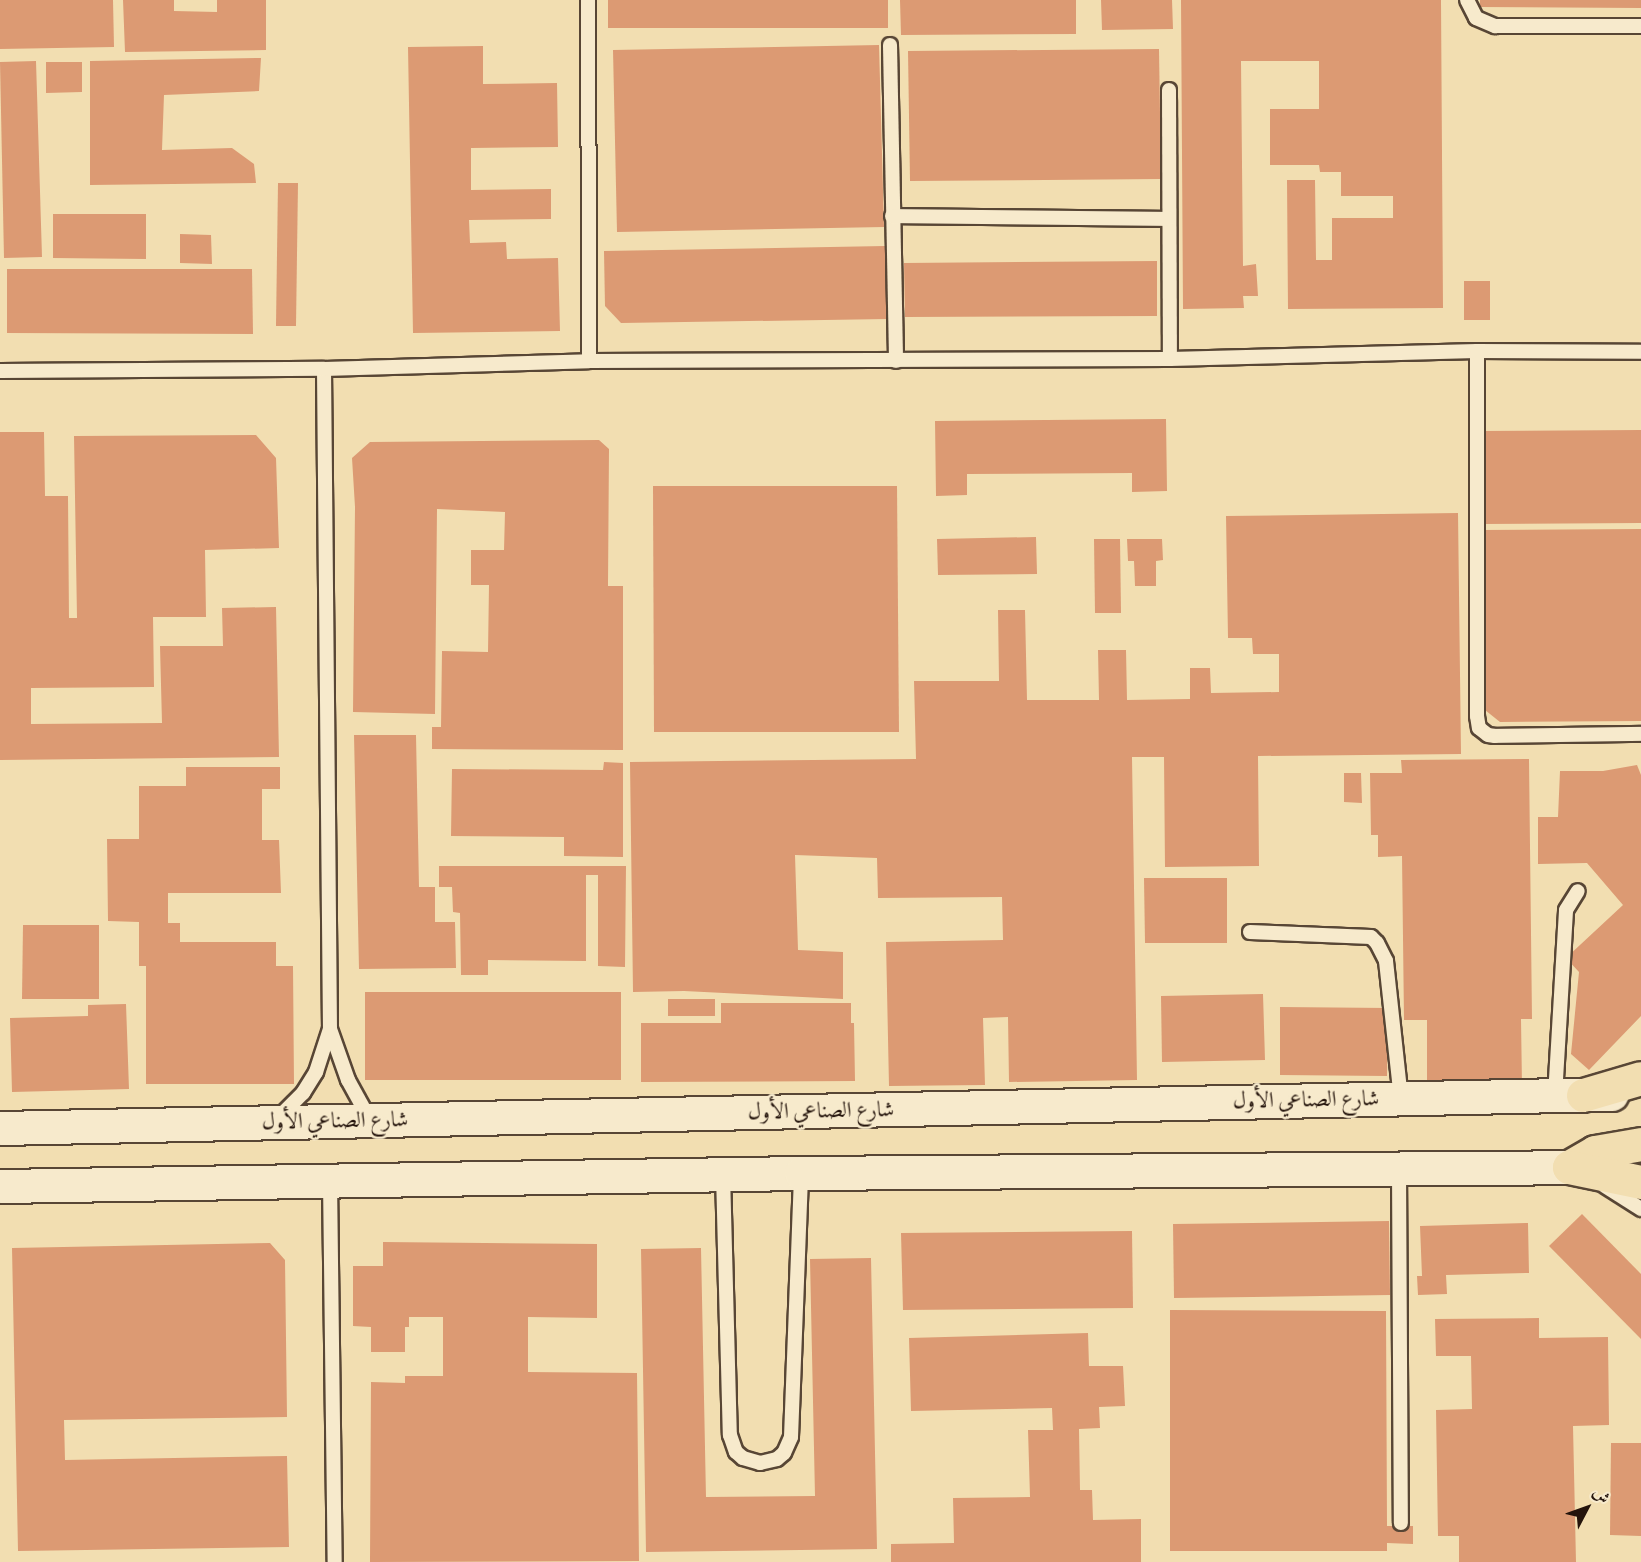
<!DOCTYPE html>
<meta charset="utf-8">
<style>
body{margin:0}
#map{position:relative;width:1641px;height:1562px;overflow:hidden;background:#f2deb1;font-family:Vollkorn,Amiri,serif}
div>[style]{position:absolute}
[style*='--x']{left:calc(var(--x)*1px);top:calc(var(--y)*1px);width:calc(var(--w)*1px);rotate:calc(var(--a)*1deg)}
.building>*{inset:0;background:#dc9a73}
.roads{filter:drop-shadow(2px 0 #584635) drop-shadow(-2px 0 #584635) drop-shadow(0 2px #584635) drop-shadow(0 -2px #584635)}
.service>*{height:14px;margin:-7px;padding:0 7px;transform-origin:7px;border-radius:7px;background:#f7eacc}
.secondary>*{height:33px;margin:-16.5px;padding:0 16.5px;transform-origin:16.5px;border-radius:16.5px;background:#f7eacc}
.primary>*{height:33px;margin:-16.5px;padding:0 16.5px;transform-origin:16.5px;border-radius:16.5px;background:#f2deb1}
span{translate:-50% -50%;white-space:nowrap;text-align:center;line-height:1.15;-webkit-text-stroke:5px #f7eacc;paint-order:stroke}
.street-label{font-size:22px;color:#24140c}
.north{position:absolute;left:1557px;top:1478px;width:60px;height:60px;-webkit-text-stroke:4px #f7eacc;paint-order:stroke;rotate:49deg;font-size:16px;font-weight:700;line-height:24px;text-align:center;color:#24140c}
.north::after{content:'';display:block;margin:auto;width:21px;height:27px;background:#24140c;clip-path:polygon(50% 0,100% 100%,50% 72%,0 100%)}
</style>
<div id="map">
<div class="building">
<div style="clip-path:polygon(0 0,113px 0,114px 47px,0 49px)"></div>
<div style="clip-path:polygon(123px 0,174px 0,174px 11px,217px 12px,217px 0,266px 0,266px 50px,125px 52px)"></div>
<div style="clip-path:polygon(608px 0,888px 0,888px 28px,608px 28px)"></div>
<div style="clip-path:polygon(900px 0,1076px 0,1076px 34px,901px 35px)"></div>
<div style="clip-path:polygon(1101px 0,1172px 0,1173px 29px,1102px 30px)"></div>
<div style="clip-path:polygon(1181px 0,1441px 0,1443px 308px,1288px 309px,1287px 180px,1315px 180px,1316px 260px,1332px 260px,1332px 218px,1393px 218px,1393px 196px,1341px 196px,1341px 172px,1320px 172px,1319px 165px,1270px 165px,1270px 109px,1319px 109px,1319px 61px,1241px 61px,1243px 266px,1256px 264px,1258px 296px,1243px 296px,1244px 308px,1183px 309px)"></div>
<div style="clip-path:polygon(1480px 0,1641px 0,1641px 8px,1480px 7px)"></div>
<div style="clip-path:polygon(879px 45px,884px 227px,617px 232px,613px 50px)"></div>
<div style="clip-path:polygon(483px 46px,483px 84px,557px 83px,558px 147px,471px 148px,471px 190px,551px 189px,551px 219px,469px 220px,470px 243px,506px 242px,507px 259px,558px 258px,560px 331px,413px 333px,408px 47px)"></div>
<div style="clip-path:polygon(1159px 49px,1161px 179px,910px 181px,908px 51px)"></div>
<div style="clip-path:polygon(261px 58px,259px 91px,164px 95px,162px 150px,232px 148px,254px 164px,256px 183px,90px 185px,90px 61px)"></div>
<div style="clip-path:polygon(36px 61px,42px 257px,4px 258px,0 62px)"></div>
<div style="clip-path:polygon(46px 62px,82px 62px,82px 92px,46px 93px)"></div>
<div style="clip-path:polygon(278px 183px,298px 183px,296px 326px,276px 326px)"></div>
<div style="clip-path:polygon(53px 214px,146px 214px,146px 259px,53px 258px)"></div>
<div style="clip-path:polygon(180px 234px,211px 235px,212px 264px,180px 263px)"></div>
<div style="clip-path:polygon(885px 246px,887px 319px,621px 323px,605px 306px,604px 251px)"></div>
<div style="clip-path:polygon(1157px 261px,1157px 316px,905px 317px,904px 263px)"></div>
<div style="clip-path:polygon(7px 269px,252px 269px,253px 334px,7px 333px)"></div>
<div style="clip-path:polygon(1464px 281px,1490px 281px,1490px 320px,1464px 320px)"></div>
<div style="clip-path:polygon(1166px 419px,1167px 491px,1132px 492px,1132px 473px,967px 474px,967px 495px,936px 496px,935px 421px)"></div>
<div style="clip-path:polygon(1641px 430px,1641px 523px,1483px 524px,1482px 431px)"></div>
<div style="clip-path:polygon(0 432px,44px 432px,45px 496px,68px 496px,69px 618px,77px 618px,74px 436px,256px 435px,276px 458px,279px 548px,205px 550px,206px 617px,153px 617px,154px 687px,31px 688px,31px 724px,162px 723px,160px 646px,223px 646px,222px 608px,276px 607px,279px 757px,0 760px)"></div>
<div style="clip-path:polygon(599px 440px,609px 449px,608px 586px,623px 586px,623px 750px,432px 749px,432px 727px,441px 727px,442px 651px,488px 652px,489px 585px,471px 585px,471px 550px,504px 550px,505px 512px,437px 509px,435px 714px,353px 712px,355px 507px,352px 458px,370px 442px)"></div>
<div style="clip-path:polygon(653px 486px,897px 486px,899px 732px,654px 732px)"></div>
<div style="clip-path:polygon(1458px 513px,1461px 754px,1258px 756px,1259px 866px,1165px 867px,1164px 757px,1132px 757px,1137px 1080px,1009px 1082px,1008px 1017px,983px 1018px,985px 1085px,889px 1086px,886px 942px,1003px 940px,1002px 897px,878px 898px,877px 858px,795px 855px,798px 950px,843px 952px,843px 999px,684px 991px,633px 992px,630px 762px,916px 759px,914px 681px,999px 681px,998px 610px,1025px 610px,1027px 700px,1099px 700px,1098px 650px,1126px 650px,1127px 700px,1190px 699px,1190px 668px,1210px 668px,1211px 693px,1279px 692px,1279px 654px,1253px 654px,1252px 638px,1228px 638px,1226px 516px)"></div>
<div style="clip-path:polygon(1641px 529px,1641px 721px,1500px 722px,1485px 710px,1482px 530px)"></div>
<div style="clip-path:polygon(1036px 537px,1037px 574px,938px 575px,937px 539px)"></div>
<div style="clip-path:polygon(1094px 539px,1120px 539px,1121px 613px,1095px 613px)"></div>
<div style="clip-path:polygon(1127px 539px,1162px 539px,1163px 560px,1156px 561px,1156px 586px,1135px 586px,1134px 561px,1128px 561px)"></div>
<div style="clip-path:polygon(354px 735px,416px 735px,419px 887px,435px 887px,435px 922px,455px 922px,456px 968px,359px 969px)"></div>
<div style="clip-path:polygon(1529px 759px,1532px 1019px,1521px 1019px,1522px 1086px,1427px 1086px,1427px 1020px,1404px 1020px,1402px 856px,1378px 857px,1378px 835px,1371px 835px,1370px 773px,1402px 773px,1401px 760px)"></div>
<div style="clip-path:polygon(604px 762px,623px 763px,623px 857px,564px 856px,564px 837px,451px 836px,452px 769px,603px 770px)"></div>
<div style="clip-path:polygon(1637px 765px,1641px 775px,1641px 1016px,1589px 1070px,1571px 1054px,1579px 972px,1566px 958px,1623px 905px,1587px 863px,1538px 864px,1538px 817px,1558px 817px,1560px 771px,1603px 771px)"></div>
<div style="clip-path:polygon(186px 767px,280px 767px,280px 789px,262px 789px,262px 840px,279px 840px,281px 893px,168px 893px,168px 923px,180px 923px,180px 942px,276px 942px,276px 966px,293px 966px,294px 1084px,146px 1084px,146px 966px,139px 966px,139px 922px,108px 921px,107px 839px,139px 839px,139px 786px,186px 786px)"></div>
<div style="clip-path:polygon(1344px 773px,1361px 773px,1362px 803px,1344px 802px)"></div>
<div style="clip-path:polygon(439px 866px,626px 866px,625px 967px,598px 966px,598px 875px,586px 875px,586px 961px,488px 960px,488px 975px,461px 975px,460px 913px,453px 912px,452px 887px,439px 887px)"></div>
<div style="clip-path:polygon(1144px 878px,1227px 878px,1227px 943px,1145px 943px)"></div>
<div style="clip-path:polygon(23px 925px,99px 925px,99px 999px,22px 999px)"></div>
<div style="clip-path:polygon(365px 992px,621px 992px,621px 1080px,365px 1080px)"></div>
<div style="clip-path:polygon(1263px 994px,1265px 1060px,1162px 1062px,1161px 996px)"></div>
<div style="clip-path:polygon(668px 999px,715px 999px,715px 1016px,668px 1016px)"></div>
<div style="clip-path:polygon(721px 1003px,851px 1003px,851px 1023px,854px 1023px,855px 1081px,641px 1082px,641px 1023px,721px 1023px)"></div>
<div style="clip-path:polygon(126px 1004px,129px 1089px,12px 1092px,10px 1018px,88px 1016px,88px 1005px)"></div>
<div style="clip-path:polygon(1280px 1007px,1388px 1008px,1387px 1076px,1280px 1075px)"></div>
<div style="clip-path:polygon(1582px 1214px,1641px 1274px,1641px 1339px,1549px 1246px)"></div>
<div style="clip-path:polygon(1389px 1221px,1390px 1295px,1174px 1298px,1173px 1224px)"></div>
<div style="clip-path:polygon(1528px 1223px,1529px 1273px,1446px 1275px,1447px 1294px,1418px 1295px,1417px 1276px,1422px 1276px,1420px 1226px)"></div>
<div style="clip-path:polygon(1132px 1231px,1133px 1308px,903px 1310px,901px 1233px)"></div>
<div style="clip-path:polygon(383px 1242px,597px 1244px,597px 1318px,528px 1317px,528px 1372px,637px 1373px,639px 1561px,370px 1562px,371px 1382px,405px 1383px,405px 1376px,443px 1376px,443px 1317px,409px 1317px,409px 1327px,405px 1327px,405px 1352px,371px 1352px,371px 1327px,353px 1326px,353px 1266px,383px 1266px)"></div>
<div style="clip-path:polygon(270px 1243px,285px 1260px,287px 1417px,64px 1420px,65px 1460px,287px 1456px,289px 1547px,18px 1551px,12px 1248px)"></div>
<div style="clip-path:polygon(701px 1248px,706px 1497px,815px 1496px,810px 1259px,871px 1258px,877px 1549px,646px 1552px,641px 1249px)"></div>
<div style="clip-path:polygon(1170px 1310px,1386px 1311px,1387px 1526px,1413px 1526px,1413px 1544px,1387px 1543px,1387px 1551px,1170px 1551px)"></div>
<div style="clip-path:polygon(1539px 1318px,1539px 1338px,1608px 1337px,1609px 1425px,1573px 1426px,1576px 1562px,1459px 1562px,1459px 1536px,1438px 1536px,1436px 1410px,1472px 1409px,1471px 1356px,1436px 1356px,1435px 1319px)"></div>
<div style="clip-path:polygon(1088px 1333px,1089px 1366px,1123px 1366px,1125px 1406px,1099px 1407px,1100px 1428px,1079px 1429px,1080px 1490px,1092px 1490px,1093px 1520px,1141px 1519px,1141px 1562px,891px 1562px,891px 1544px,954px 1543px,953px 1498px,1030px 1497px,1028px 1430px,1053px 1430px,1052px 1408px,911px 1411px,909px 1338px)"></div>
<div style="clip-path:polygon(1611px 1443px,1641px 1443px,1641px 1536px,1610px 1535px)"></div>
</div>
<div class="roads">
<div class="service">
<div style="--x:588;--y:0;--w:361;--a:89.8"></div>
<div style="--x:1467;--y:0;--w:20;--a:63"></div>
<div style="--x:1476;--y:18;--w:21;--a:23"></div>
<div style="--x:1495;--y:26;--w:146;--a:0"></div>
<div style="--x:890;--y:45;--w:316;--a:88.9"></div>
<div style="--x:1169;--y:90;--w:269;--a:89.8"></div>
<div style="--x:892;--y:216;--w:276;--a:0.6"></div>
<div style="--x:1477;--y:351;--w:365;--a:90"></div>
<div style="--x:1477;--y:716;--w:12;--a:81"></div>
<div style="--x:1479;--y:728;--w:11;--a:38"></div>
<div style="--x:1488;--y:735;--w:7;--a:8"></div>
<div style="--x:1495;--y:736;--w:146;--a:-0.8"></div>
<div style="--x:324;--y:369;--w:660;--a:89.48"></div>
<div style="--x:330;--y:1029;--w:54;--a:70.6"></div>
<div style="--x:348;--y:1080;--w:46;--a:61.2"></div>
<div style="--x:0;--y:371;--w:324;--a:-0.4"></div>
<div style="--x:324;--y:369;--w:265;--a:-1.7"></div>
<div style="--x:589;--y:361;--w:581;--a:-0.2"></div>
<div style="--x:1170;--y:359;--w:307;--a:-1.5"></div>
<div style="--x:1477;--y:351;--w:164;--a:0.3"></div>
<div style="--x:1250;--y:932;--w:121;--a:2.4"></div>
<div style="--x:1371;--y:937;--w:8;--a:45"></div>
<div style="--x:1377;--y:943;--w:20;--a:63"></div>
<div style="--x:1386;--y:961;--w:139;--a:83.8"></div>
<div style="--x:1555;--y:1096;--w:186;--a:-86.6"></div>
<div style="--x:1566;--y:910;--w:22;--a:-58"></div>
<div style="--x:280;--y:1116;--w:33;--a:-45"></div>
<div style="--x:303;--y:1093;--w:25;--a:-58"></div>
<div style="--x:316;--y:1072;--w:45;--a:-72"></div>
<div style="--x:1399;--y:1169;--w:354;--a:89.7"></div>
<div style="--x:723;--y:1174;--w:261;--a:88.5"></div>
<div style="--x:730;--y:1435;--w:18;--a:71"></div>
<div style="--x:736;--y:1452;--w:9;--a:41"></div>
<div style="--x:743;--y:1458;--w:18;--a:16"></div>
<div style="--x:760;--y:1463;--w:17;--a:-13"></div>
<div style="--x:777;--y:1459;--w:9;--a:-41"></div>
<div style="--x:784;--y:1453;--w:17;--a:-66"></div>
<div style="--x:791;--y:1437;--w:264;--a:-87.8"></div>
<div style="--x:330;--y:1180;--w:382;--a:89.3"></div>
<div style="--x:1605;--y:1186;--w:43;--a:32.6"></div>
</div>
<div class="secondary">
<div style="--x:0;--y:1128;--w:1612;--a:-1.21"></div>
<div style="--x:0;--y:1186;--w:801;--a:-0.93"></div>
<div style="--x:801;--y:1173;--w:796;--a:-0.43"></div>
</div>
<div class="primary">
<div style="--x:1583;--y:1095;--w:60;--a:-16.3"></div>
<div style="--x:1569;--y:1167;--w:30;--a:-30"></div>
<div style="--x:1595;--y:1152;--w:47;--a:-9.9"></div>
<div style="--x:1569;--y:1167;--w:74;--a:11.8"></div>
</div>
</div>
<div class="street-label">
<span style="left:1306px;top:1101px;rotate:-1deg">شارع الصناعي الأول</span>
<span style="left:821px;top:1112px;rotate:-1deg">شارع الصناعي الأول</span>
<span style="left:335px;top:1122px;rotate:-1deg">شارع الصناعي الأول</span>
</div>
<div class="north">ش</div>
</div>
